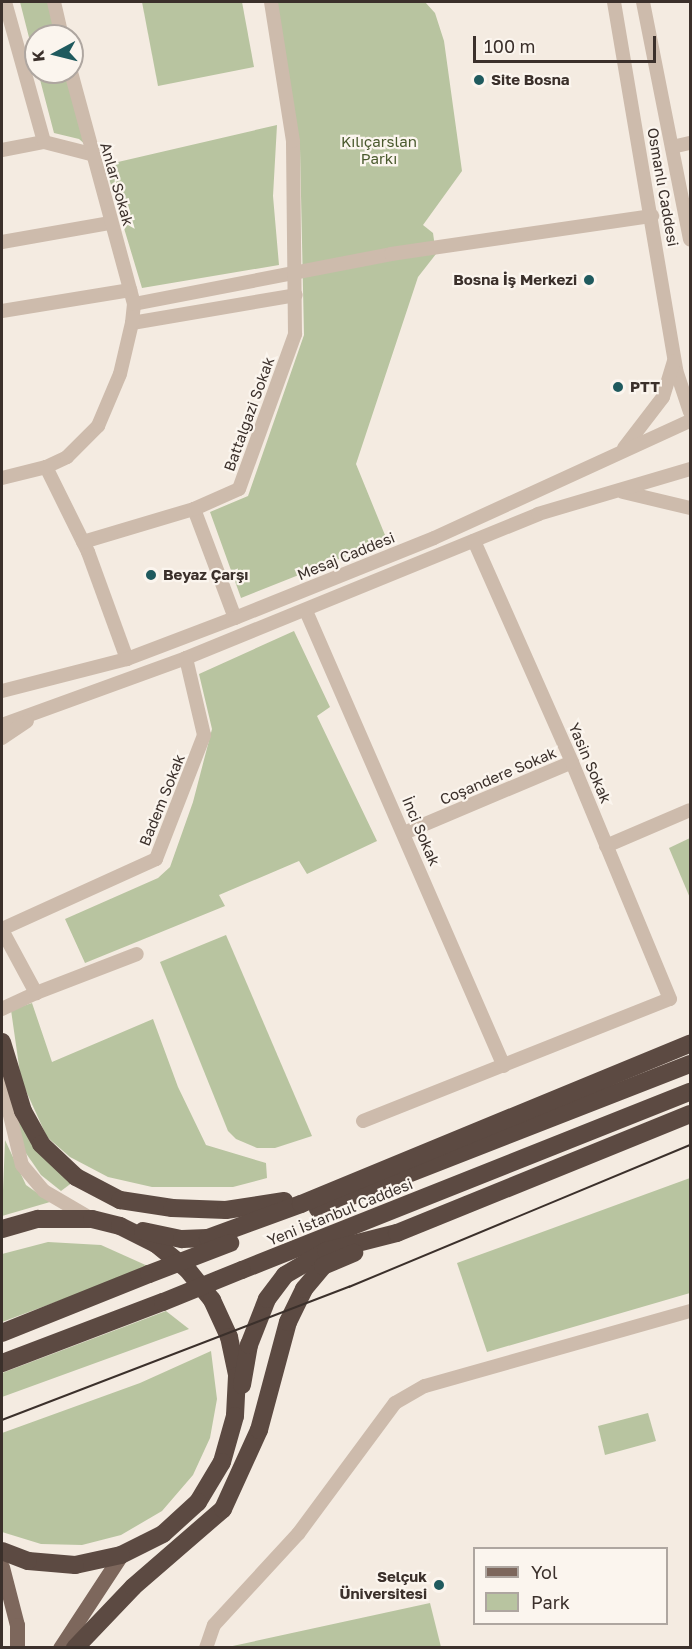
<!DOCTYPE html>
<meta charset="utf-8">
<style>
body{margin:0}
#map{position:relative;width:692px;height:1649px;overflow:hidden;background:#f4ebe1;font-family:"Golos Text",sans-serif}
div>[style]{position:absolute}
[style*='--x']{left:calc(var(--x)*1px);top:calc(var(--y)*1px);width:calc(var(--w)*1px);rotate:calc(var(--a)*1deg)}
.green>*{inset:0;background:#b8c4a0}
.minor>*{height:14px;margin:-7px;padding:0 7px;transform-origin:7px;border-radius:7px;background:#cdbbac}
.major>*{height:15px;margin:-7.5px;padding:0 7.5px;transform-origin:7.5px;border-radius:7.5px;background:#7d675c}
.highway>*{height:18px;margin:-9px;padding:0 9px;transform-origin:9px;border-radius:9px;background:#5c4a42}
.tram>*{height:1.5px;margin:-0.75px;padding:0 0.75px;transform-origin:0.75px;border-radius:0.75px;background:#3b302b}
.highway-bridge>*{height:18px;margin:-9px;padding:0 9px;transform-origin:9px;border-radius:9px;background:#5c4a42}
.dots>*{width:16px;height:16px;translate:-50% -50%;box-sizing:border-box;border:3px solid #fbf5ee;border-radius:50%}
span{translate:-50% -50%;white-space:nowrap;text-align:center;line-height:1.15;-webkit-text-stroke:4.5px #fbf5ee;paint-order:stroke}
.poi-label{font-size:15px;color:#3b302b;font-weight:700}
.left{translate:0 -50%;text-align:left}
.right{translate:-100% -50%;text-align:right}
.park-label{font-size:15px;color:#4a5a2e}
.street-label{font-size:15px;color:#3b302b}
.frame{position:absolute;inset:0;border:3px solid #3b302b;pointer-events:none}
.legend{position:absolute;left:473px;top:1547px;width:195px;height:78px;box-sizing:border-box;background:#fbf5ee;border:2px solid #aea6a0;margin:0;padding:8px 10px;list-style:none;font-size:18px;color:#3b302b}
.legend li{display:flex;align-items:center;gap:12px;height:30px}
.legend b{width:30px;border:2px solid #aea6a0}
.north{position:absolute;left:24px;top:24px;width:60px;height:60px;box-sizing:border-box;background:#fbf5ee;border:2px solid #aea6a0;border-radius:50%;rotate:263deg;font-size:16px;font-weight:700;line-height:24px;text-align:center;color:#3b302b}
.north::after{content:'';display:block;margin:auto;width:21px;height:27px;background:#1f5a5e;clip-path:polygon(50% 0,100% 100%,50% 72%,0 100%)}
.scale{position:absolute;left:473px;top:36px;width:183px;height:27px;box-sizing:border-box;border:3px solid #3b302b;border-top:0;padding-left:8px;font-size:18px;line-height:21px;white-space:nowrap;color:#3b302b;-webkit-text-stroke:4px #fbf5ee;paint-order:stroke}
</style>
<div id="map">
<div class="green">
<div style="clip-path:polygon(20px 2px,49px 2px,58px 36px,36px 36px,36px 65px)"></div>
<div style="clip-path:polygon(142px 2px,242px 2px,254px 67px,158px 86px)"></div>
<div style="clip-path:polygon(277px 2px,425px 2px,435px 13px,444px 41px,462px 171px,423px 225px,433px 233px,436px 254px,418px 277px,356px 464px,387px 540px,241px 598px,210px 512px,248px 496px,304px 335px,300px 149px)"></div>
<div style="clip-path:polygon(38px 72px,67px 72px,87px 146px,79px 139px,54px 133px)"></div>
<div style="clip-path:polygon(277px 125px,273px 196px,279px 265px,142px 288px,105px 165px)"></div>
<div style="clip-path:polygon(294px 631px,330px 707px,317px 716px,377px 841px,307px 874px,299px 861px,219px 895px,225px 906px,85px 963px,65px 919px,158px 878px,170px 867px,193px 802px,212px 729px,199px 674px)"></div>
<div style="clip-path:polygon(690px 838px,690px 898px,669px 848px)"></div>
<div style="clip-path:polygon(226px 935px,312px 1136px,275px 1148px,257px 1148px,236px 1139px,228px 1131px,160px 962px)"></div>
<div style="clip-path:polygon(32px 1003px,52px 1062px,153px 1019px,178px 1087px,206px 1145px,266px 1163px,267px 1178px,233px 1187px,152px 1187px,108px 1177px,70px 1157px,47px 1137px,21px 1080px,11px 1010px)"></div>
<div style="clip-path:polygon(17px 1110px,73px 1182px,61px 1191px,41px 1175px,21px 1146px)"></div>
<div style="clip-path:polygon(5px 1140px,26px 1185px,50px 1202px,2px 1216px)"></div>
<div style="clip-path:polygon(690px 1178px,690px 1293px,487px 1352px,457px 1263px)"></div>
<div style="clip-path:polygon(48px 1242px,101px 1245px,150px 1267px,2px 1322px,2px 1254px)"></div>
<div style="clip-path:polygon(166px 1311px,189px 1329px,2px 1397px,2px 1373px)"></div>
<div style="clip-path:polygon(211px 1351px,217px 1399px,210px 1438px,193px 1475px,162px 1511px,121px 1535px,82px 1545px,41px 1544px,2px 1532px,2px 1433px,140px 1383px)"></div>
<div style="clip-path:polygon(648px 1413px,656px 1441px,605px 1455px,598px 1426px)"></div>
<div style="clip-path:polygon(430px 1603px,441px 1647px,228px 1647px)"></div>
</div>
<div class="minor">
<div style="--x:5;--y:2;--w:145;--a:74.4"></div>
<div style="--x:54;--y:2;--w:35;--a:77"></div>
<div style="--x:614;--y:2;--w:373;--a:80.4"></div>
<div style="--x:676;--y:370;--w:44;--a:71.6"></div>
<div style="--x:643;--y:2;--w:242;--a:78.8"></div>
<div style="--x:672;--y:147;--w:18;--a:-13"></div>
<div style="--x:2;--y:150;--w:43;--a:-10.8"></div>
<div style="--x:44;--y:142;--w:49;--a:14.3"></div>
<div style="--x:2;--y:242;--w:110;--a:-10"></div>
<div style="--x:134;--y:304;--w:262;--a:-11"></div>
<div style="--x:391;--y:254;--w:264;--a:-8.3"></div>
<div style="--x:2;--y:311;--w:130;--a:-9.3"></div>
<div style="--x:132;--y:323;--w:166;--a:-9.7"></div>
<div style="--x:624;--y:448;--w:64;--a:-52.6"></div>
<div style="--x:663;--y:397;--w:37;--a:-73"></div>
<div style="--x:46;--y:467;--w:95;--a:63.7"></div>
<div style="--x:88;--y:552;--w:114;--a:70"></div>
<div style="--x:2;--y:478;--w:45;--a:-14"></div>
<div style="--x:46;--y:467;--w:23;--a:-25"></div>
<div style="--x:67;--y:457;--w:44;--a:-45"></div>
<div style="--x:98;--y:426;--w:56;--a:-67.1"></div>
<div style="--x:120;--y:374;--w:52;--a:-76.8"></div>
<div style="--x:132;--y:323;--w:19;--a:-84"></div>
<div style="--x:134;--y:304;--w:240;--a:-105.2"></div>
<div style="--x:623;--y:492;--w:69;--a:13.4"></div>
<div style="--x:194;--y:509;--w:116;--a:69.4"></div>
<div style="--x:83;--y:542;--w:116;--a:-16.6"></div>
<div style="--x:194;--y:509;--w:49;--a:-24"></div>
<div style="--x:239;--y:489;--w:165;--a:-70.1"></div>
<div style="--x:295;--y:334;--w:193;--a:-90.6"></div>
<div style="--x:293;--y:141;--w:141;--a:-99"></div>
<div style="--x:306;--y:611;--w:496;--a:66.5"></div>
<div style="--x:2;--y:691;--w:129;--a:-14.4"></div>
<div style="--x:127;--y:659;--w:116;--a:-20.8"></div>
<div style="--x:235;--y:618;--w:214;--a:-21.9"></div>
<div style="--x:434;--y:538;--w:281;--a:-24.6"></div>
<div style="--x:2;--y:725;--w:196;--a:-20"></div>
<div style="--x:186;--y:658;--w:380;--a:-22.2"></div>
<div style="--x:538;--y:514;--w:159;--a:-16.5"></div>
<div style="--x:2;--y:738;--w:30;--a:-34"></div>
<div style="--x:404;--y:833;--w:182;--a:-22.9"></div>
<div style="--x:606;--y:846;--w:91;--a:-23.2"></div>
<div style="--x:2;--y:929;--w:169;--a:-24.4"></div>
<div style="--x:156;--y:859;--w:133;--a:-68.8"></div>
<div style="--x:204;--y:735;--w:79;--a:-103.2"></div>
<div style="--x:2;--y:930;--w:72;--a:61.6"></div>
<div style="--x:36;--y:993;--w:38;--a:155"></div>
<div style="--x:36;--y:993;--w:108;--a:-21.1"></div>
<div style="--x:2;--y:1082;--w:85;--a:76.5"></div>
<div style="--x:22;--y:1165;--w:34;--a:50"></div>
<div style="--x:44;--y:1191;--w:53;--a:30.4"></div>
<div style="--x:363;--y:1121;--w:330;--a:-21.7"></div>
<div style="--x:670;--y:999;--w:256;--a:-112.5"></div>
<div style="--x:572;--y:762;--w:242;--a:-113.9"></div>
<div style="--x:206;--y:1648;--w:24;--a:-71"></div>
<div style="--x:214;--y:1625;--w:124;--a:-47.3"></div>
<div style="--x:298;--y:1534;--w:163;--a:-53.5"></div>
<div style="--x:395;--y:1403;--w:34;--a:-30"></div>
<div style="--x:425;--y:1386;--w:275;--a:-15.8"></div>
</div>
<div class="major">
<div style="--x:2;--y:1567;--w:60;--a:75.5"></div>
<div style="--x:17;--y:1625;--w:23;--a:90"></div>
<div style="--x:60;--y:1648;--w:111;--a:-56.7"></div>
</div>
<div class="highway">
<div style="--x:2;--y:1042;--w:72;--a:73.1"></div>
<div style="--x:23;--y:1111;--w:38;--a:61"></div>
<div style="--x:41;--y:1144;--w:48;--a:43.3"></div>
<div style="--x:76;--y:1177;--w:50;--a:27.6"></div>
<div style="--x:120;--y:1200;--w:53;--a:8.7"></div>
<div style="--x:172;--y:1208;--w:54;--a:2.1"></div>
<div style="--x:226;--y:1210;--w:59;--a:-8.8"></div>
<div style="--x:318;--y:1209;--w:399;--a:-21.3"></div>
<div style="--x:2;--y:1229;--w:37;--a:-16"></div>
<div style="--x:38;--y:1219;--w:54;--a:0"></div>
<div style="--x:92;--y:1219;--w:29;--a:14"></div>
<div style="--x:120;--y:1226;--w:40;--a:26.6"></div>
<div style="--x:156;--y:1244;--w:40;--a:39"></div>
<div style="--x:187;--y:1269;--w:40;--a:51"></div>
<div style="--x:212;--y:1300;--w:41;--a:65.3"></div>
<div style="--x:229;--y:1337;--w:40;--a:78"></div>
<div style="--x:237;--y:1376;--w:40;--a:92.9"></div>
<div style="--x:235;--y:1416;--w:48;--a:105.8"></div>
<div style="--x:222;--y:1462;--w:47;--a:121"></div>
<div style="--x:198;--y:1502;--w:47;--a:137.6"></div>
<div style="--x:163;--y:1534;--w:47;--a:153.4"></div>
<div style="--x:121;--y:1555;--w:47;--a:167.7"></div>
<div style="--x:75;--y:1565;--w:47;--a:-175.1"></div>
<div style="--x:28;--y:1561;--w:28;--a:-159"></div>
<div style="--x:143;--y:1231;--w:40;--a:12"></div>
<div style="--x:182;--y:1239;--w:26;--a:-2"></div>
<div style="--x:208;--y:1238;--w:99;--a:-20.1"></div>
<div style="--x:301;--y:1204;--w:421;--a:-22.4"></div>
<div style="--x:242;--y:1270;--w:482;--a:-21.7"></div>
<div style="--x:2;--y:1333;--w:158;--a:-21.9"></div>
<div style="--x:2;--y:1363;--w:172;--a:-20.8"></div>
<div style="--x:242;--y:1385;--w:41;--a:-80.1"></div>
<div style="--x:249;--y:1345;--w:49;--a:-68.6"></div>
<div style="--x:267;--y:1299;--w:30;--a:-53"></div>
<div style="--x:285;--y:1275;--w:48;--a:-30.3"></div>
<div style="--x:326;--y:1251;--w:73;--a:-14.2"></div>
<div style="--x:397;--y:1233;--w:316;--a:-22.1"></div>
<div style="--x:75;--y:1648;--w:84;--a:-46.4"></div>
<div style="--x:133;--y:1587;--w:119;--a:-40.9"></div>
<div style="--x:223;--y:1509;--w:87;--a:-65.5"></div>
<div style="--x:259;--y:1430;--w:112;--a:-75"></div>
<div style="--x:288;--y:1322;--w:37;--a:-64"></div>
<div style="--x:304;--y:1289;--w:30;--a:-50"></div>
<div style="--x:323;--y:1266;--w:34;--a:-23"></div>
</div>
<div class="tram">
<div style="--x:2;--y:1420;--w:372;--a:-21"></div>
<div style="--x:349;--y:1287;--w:369;--a:-22.6"></div>
</div>
<div class="highway-bridge">
<div style="--x:149;--y:1274;--w:87;--a:-20.9"></div>
<div style="--x:163;--y:1302;--w:85;--a:-22.1"></div>
</div>
<div class="dots">
<div style="left:479px;top:80px;background:#1f5a5e"></div>
<div style="left:589px;top:280px;background:#1f5a5e"></div>
<div style="left:618px;top:387px;background:#1f5a5e"></div>
<div style="left:151px;top:575px;background:#1f5a5e"></div>
<div style="left:439px;top:1585px;background:#1f5a5e"></div>
</div>
<div class="poi-label">
<span class="left" style="left:491px;top:80px">Site Bosna</span>
<span class="right" style="left:577px;top:280px">Bosna İş Merkezi</span>
<span class="left" style="left:630px;top:387px">PTT</span>
<span class="left" style="left:163px;top:575px">Beyaz Çarşı</span>
<span class="right" style="left:427px;top:1585px">Selçuk<br>Üniversitesi</span>
</div>
<div class="park-label">
<span style="left:379px;top:150px">Kılıçarslan<br>Parkı</span>
</div>
<div class="street-label">
<span style="left:117px;top:184px;rotate:74deg">Anlar Sokak</span>
<span style="left:663px;top:187px;rotate:80deg">Osmanlı Caddesi</span>
<span style="left:249px;top:414px;rotate:-70deg">Battalgazi Sokak</span>
<span style="left:346px;top:556px;rotate:-22deg">Mesaj Caddesi</span>
<span style="left:590px;top:763px;rotate:67deg">Yasin Sokak</span>
<span style="left:498px;top:776px;rotate:-23deg">Coşandere Sokak</span>
<span style="left:162px;top:800px;rotate:-68deg">Badem Sokak</span>
<span style="left:421px;top:831px;rotate:67deg">İnci Sokak</span>
<span style="left:340px;top:1212px;rotate:-22deg">Yeni İstanbul Caddesi</span>
</div>
<div class="frame"></div>
<ul class="legend">
<li><b style="height:8px;background:#7d675c"></b>Yol</li>
<li><b style="height:16px;background:#b8c4a0"></b>Park</li>
</ul>
<div class="north">K</div>
<div class="scale">100 m</div>
</div>
